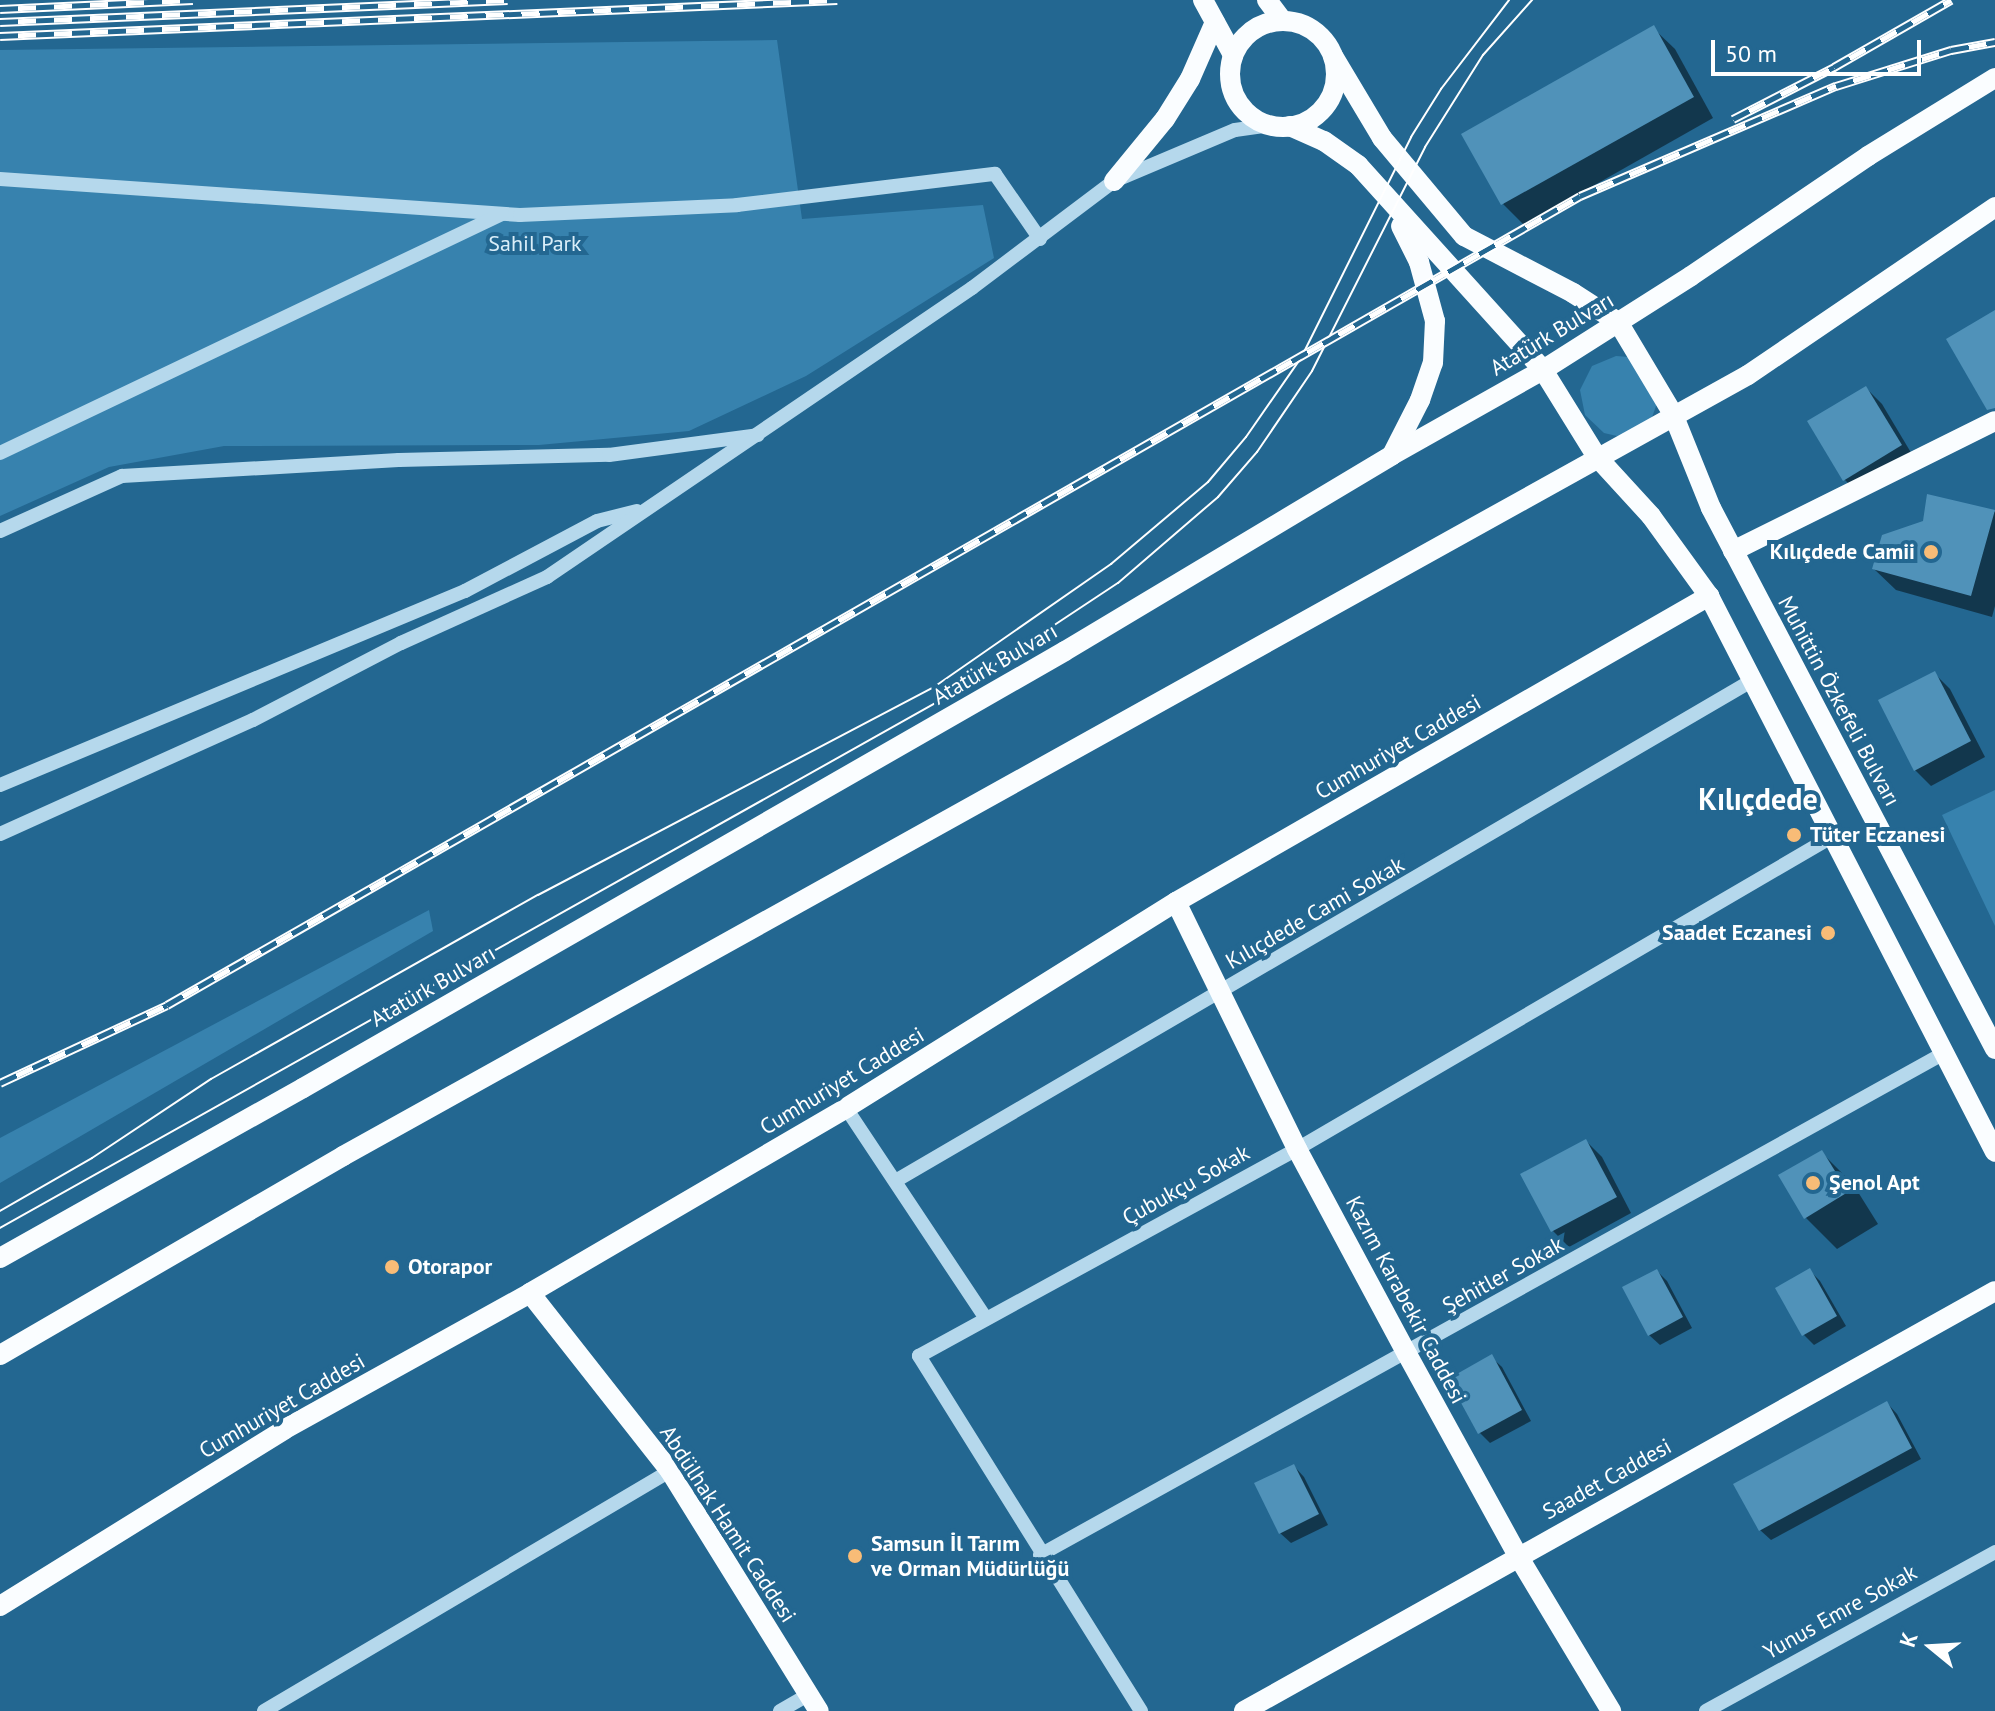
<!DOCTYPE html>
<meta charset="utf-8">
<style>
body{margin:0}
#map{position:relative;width:1995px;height:1711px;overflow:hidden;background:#236791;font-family:"PT Sans",sans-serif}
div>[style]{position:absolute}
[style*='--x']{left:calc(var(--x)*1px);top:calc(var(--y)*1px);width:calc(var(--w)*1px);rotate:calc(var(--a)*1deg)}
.green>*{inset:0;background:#3782ae}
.shadow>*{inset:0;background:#0007}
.building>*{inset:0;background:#5092b9}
.minor>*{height:14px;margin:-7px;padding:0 7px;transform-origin:7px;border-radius:7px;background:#b5d8ec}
.major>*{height:20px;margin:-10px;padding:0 10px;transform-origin:10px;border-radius:10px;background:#fafdff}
.major>.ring{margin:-10px;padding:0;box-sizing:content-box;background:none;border:20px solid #fafdff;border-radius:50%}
.tram>*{height:2px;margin:-1px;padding:0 1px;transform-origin:1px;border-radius:1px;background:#fff}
.rail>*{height:9px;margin-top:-4.5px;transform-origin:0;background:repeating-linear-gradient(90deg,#236791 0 18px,#fff 0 36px);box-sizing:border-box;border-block:2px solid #fff}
.dots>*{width:22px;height:22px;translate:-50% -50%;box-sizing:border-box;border:4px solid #236791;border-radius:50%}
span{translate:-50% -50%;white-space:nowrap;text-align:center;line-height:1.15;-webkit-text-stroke:8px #236791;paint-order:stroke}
.park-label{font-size:22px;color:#daeef9}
.street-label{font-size:22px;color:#fff}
.poi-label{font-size:22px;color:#fff;font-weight:700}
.right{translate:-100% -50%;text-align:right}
.left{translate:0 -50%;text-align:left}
.district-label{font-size:30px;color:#fff;font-weight:700}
.north{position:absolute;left:1891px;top:1607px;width:80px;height:80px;-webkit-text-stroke:6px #236791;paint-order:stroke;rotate:288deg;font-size:22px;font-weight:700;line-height:32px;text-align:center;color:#fff}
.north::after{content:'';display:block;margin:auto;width:28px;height:36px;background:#fff;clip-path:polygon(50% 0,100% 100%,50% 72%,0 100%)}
.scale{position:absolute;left:1711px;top:40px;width:210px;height:36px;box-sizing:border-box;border:4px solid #fff;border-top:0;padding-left:10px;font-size:24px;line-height:28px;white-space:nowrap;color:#fff;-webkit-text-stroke:6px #236791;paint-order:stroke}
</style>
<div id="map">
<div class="green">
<div style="clip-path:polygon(777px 40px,802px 219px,983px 205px,994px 258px,806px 376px,689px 431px,539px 445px,224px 446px,109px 467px,0 516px,0 50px)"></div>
<div style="clip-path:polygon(1616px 356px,1629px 357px,1660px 395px,1651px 420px,1630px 434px,1617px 436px,1604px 433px,1585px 415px,1580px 390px,1592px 366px)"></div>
<div style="clip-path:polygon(1995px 790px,1995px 926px,1942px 815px)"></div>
<div style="clip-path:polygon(429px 910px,433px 931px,0 1183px,0 1138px)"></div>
</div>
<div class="shadow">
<div style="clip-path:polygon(1653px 28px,1675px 49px,1713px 118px,1524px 225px,1503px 204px)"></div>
<div style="clip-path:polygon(1866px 388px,1882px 404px,1916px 461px,1860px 495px,1844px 479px)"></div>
<div style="clip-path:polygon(1929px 496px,1995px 512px,1995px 606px,1992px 617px,1896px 590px,1874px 569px,1925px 522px)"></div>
<div style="clip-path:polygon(1934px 673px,1950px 689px,1985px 757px,1931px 786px,1915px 770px)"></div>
<div style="clip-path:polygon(1586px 1141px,1602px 1157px,1631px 1213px,1569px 1247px,1553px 1231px,1523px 1175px)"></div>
<div style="clip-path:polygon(1822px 1153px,1853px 1184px,1878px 1224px,1837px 1249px,1806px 1218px)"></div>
<div style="clip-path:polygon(1657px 1271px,1667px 1281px,1692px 1328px,1660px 1345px,1649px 1335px)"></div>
<div style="clip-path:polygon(1810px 1271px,1820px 1281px,1846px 1326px,1814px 1345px,1804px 1335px)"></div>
<div style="clip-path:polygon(1491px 1357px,1502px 1367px,1531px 1421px,1490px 1443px,1479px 1432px)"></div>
<div style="clip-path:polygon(1887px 1403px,1897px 1414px,1921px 1459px,1771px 1540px,1760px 1530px)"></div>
<div style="clip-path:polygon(1294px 1466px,1304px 1477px,1328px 1525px,1291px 1543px,1280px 1533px)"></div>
</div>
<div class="building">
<div style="clip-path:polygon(1654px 25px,1694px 97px,1501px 205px,1461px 134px)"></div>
<div style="clip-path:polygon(1995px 310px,1995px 408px,1987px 410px,1946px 339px)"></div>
<div style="clip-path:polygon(1866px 386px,1902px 445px,1843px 481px,1807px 421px)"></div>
<div style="clip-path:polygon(1927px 494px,1995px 510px,1971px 596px,1872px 569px,1882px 535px,1923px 521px)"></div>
<div style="clip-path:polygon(1935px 671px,1971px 741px,1914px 771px,1878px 700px)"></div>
<div style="clip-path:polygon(1586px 1139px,1617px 1197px,1551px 1232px,1520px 1174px)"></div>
<div style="clip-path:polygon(1822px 1150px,1848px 1192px,1804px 1219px,1778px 1175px)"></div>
<div style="clip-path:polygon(1810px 1268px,1837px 1316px,1802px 1336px,1775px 1288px)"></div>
<div style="clip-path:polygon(1657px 1269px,1683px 1317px,1648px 1336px,1622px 1287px)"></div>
<div style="clip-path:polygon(1492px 1354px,1522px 1410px,1478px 1434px,1448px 1379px)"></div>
<div style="clip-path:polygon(1887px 1401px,1912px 1448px,1759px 1531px,1733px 1484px)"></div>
<div style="clip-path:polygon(1294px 1464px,1319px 1514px,1279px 1534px,1254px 1483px)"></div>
</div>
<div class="minor">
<div style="--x:0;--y:179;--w:521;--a:3.96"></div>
<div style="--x:520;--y:215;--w:217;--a:-2.6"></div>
<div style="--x:737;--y:205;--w:260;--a:-6.9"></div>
<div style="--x:995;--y:174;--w:79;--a:55.3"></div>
<div style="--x:0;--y:453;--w:556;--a:-25.46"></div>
<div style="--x:0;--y:531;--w:134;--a:-24.3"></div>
<div style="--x:122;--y:476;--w:277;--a:-3.3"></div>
<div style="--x:399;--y:460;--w:210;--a:-1.4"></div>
<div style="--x:609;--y:455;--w:150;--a:-7.6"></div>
<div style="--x:0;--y:785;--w:504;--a:-22.65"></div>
<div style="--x:465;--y:591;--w:149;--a:-27.9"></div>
<div style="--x:597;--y:521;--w:41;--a:-14"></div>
<div style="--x:0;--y:834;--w:277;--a:-24.3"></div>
<div style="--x:253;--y:720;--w:167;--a:-27.5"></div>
<div style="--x:401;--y:643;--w:160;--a:-24.3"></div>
<div style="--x:547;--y:577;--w:514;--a:-34.22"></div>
<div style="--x:972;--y:288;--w:178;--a:-37"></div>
<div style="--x:1114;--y:181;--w:131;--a:-22.9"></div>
<div style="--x:1235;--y:130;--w:34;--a:-8"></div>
<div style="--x:846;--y:1108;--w:253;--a:56.4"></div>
<div style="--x:897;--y:1180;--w:991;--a:-30.29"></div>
<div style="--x:1040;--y:1555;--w:1034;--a:-29.04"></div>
<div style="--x:264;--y:1711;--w:472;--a:-30.6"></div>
<div style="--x:780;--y:1711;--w:34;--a:-30"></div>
<div style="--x:1141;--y:1711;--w:419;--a:-122"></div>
<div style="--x:919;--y:1356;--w:431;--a:-28.7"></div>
<div style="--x:1297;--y:1149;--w:621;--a:-30.28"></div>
<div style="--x:1706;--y:1711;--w:330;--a:-28.8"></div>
</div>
<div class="major">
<div style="--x:1203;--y:0;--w:63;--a:61.4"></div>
<div style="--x:1267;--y:0;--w:25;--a:53"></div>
<div class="ring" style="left:1230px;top:21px;width:86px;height:86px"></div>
<div style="--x:1333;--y:56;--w:96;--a:59.1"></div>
<div style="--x:1382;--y:138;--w:128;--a:50.1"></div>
<div style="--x:1464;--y:236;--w:123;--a:27.6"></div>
<div style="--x:1573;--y:293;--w:54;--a:32.8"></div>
<div style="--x:1618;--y:322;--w:107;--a:59.1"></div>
<div style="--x:1673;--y:414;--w:101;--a:68"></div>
<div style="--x:1711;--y:508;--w:611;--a:62.3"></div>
<div style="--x:1290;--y:126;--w:37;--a:24"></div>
<div style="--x:1324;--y:141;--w:42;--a:35.2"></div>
<div style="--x:1358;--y:165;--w:276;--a:47.9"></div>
<div style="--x:1543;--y:370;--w:102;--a:58.2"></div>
<div style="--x:1597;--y:457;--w:80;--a:47.5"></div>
<div style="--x:1651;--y:516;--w:99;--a:54.1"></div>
<div style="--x:1709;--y:596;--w:625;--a:62.78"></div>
<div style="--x:1114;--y:181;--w:80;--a:-50.6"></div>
<div style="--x:1165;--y:119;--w:47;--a:-58"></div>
<div style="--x:1190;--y:79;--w:62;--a:-66.3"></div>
<div style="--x:1392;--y:455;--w:62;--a:-63"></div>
<div style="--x:1420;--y:400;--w:39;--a:-71"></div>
<div style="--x:1433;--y:363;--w:42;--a:-87.3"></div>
<div style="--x:1435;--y:321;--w:61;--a:-105.2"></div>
<div style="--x:1419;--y:262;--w:40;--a:-116.6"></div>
<div style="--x:1733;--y:551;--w:292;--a:-26.4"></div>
<div style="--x:1176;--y:902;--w:275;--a:63.9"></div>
<div style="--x:1297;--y:1149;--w:233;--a:61.8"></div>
<div style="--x:1407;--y:1354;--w:230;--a:61.2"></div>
<div style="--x:1518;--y:1556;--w:181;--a:59"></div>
<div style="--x:0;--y:1258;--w:347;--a:-29.3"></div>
<div style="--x:303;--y:1088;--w:878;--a:-29.83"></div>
<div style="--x:1065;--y:651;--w:381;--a:-30.9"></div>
<div style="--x:1392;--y:455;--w:173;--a:-29.4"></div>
<div style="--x:1543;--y:370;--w:175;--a:-32.4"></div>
<div style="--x:1691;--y:276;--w:214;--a:-34.1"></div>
<div style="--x:1868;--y:156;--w:149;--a:-31.6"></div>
<div style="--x:530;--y:1293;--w:226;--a:51.8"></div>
<div style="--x:670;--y:1471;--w:282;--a:58.2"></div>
<div style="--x:0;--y:1355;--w:397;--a:-30.1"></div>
<div style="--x:343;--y:1156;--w:1607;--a:-29.07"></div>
<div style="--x:1748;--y:375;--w:299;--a:-34.2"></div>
<div style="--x:0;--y:1606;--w:335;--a:-31.8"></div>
<div style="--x:285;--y:1429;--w:280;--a:-29"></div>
<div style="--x:530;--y:1293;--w:366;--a:-30.3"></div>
<div style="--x:846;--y:1108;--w:389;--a:-32"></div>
<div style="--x:1176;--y:902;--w:615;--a:-29.86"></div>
<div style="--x:1244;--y:1711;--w:860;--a:-29.22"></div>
</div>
<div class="tram">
<div style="--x:0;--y:1211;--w:106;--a:-29.9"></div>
<div style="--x:92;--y:1158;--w:143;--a:-33.6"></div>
<div style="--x:211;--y:1079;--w:375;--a:-29.4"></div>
<div style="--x:538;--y:895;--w:447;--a:-27.7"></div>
<div style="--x:934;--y:687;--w:216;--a:-34.8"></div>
<div style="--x:1111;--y:564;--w:127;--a:-40.2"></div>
<div style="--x:1208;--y:482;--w:59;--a:-49.8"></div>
<div style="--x:1246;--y:437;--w:96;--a:-55.2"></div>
<div style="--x:1301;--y:358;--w:247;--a:-63.5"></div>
<div style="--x:1411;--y:137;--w:57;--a:-58"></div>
<div style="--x:1441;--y:89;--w:112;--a:-52.6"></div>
<div style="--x:0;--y:1228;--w:1079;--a:-29.3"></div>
<div style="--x:941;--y:700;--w:212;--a:-33.5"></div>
<div style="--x:1118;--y:583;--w:132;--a:-40.7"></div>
<div style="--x:1218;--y:497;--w:60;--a:-49.1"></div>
<div style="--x:1257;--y:452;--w:98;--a:-55.8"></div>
<div style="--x:1312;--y:371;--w:251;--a:-63.2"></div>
<div style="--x:1425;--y:147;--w:109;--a:-57.8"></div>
<div style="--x:1483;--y:55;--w:74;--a:-48.3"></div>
</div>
<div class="rail">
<div style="--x:0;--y:9;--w:193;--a:-2.7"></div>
<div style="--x:0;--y:22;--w:508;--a:-2.48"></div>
<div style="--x:0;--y:36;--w:838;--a:-2.46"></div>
<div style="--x:1733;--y:119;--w:114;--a:-27.2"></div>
<div style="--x:1834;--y:67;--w:135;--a:-29.8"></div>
<div style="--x:0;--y:1083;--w:184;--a:-25"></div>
<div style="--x:167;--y:1005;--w:1628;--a:-29.79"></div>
<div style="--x:1580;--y:196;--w:279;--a:-23.3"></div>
<div style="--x:1836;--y:86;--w:121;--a:-17.4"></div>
<div style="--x:1951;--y:50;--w:45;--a:-10.3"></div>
</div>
<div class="dots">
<div style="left:1931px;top:552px;background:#f8bc77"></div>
<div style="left:1794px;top:835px;background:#f8bc77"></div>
<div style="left:1828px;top:933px;background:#f8bc77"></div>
<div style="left:1813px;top:1183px;background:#f8bc77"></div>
<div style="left:392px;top:1267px;background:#f8bc77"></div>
<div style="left:855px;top:1556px;background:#f8bc77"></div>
</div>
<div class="park-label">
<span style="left:535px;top:244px">Sahil Park</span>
</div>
<div class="street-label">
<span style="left:1552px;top:334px;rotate:-31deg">Atatürk Bulvarı</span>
<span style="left:995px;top:664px;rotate:-30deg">Atatürk Bulvarı</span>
<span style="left:1839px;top:701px;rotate:62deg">Muhittin Özkefeli Bulvarı</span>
<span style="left:1398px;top:747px;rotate:-30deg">Cumhuriyet Caddesi</span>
<span style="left:1315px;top:913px;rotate:-30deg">Kılıçdede Cami Sokak</span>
<span style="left:433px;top:986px;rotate:-30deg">Atatürk Bulvarı</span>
<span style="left:842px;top:1081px;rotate:-31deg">Cumhuriyet Caddesi</span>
<span style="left:1186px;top:1185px;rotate:-29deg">Çubukçu Sokak</span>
<span style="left:1503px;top:1275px;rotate:-29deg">Şehitler Sokak</span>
<span style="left:1406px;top:1300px;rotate:62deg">Kazım Karabekir Caddesi</span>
<span style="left:282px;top:1406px;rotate:-30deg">Cumhuriyet Caddesi</span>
<span style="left:1607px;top:1479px;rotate:-29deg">Saadet Caddesi</span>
<span style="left:728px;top:1524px;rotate:57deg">Abdülhak Hamit Caddesi</span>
<span style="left:1840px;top:1612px;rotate:-29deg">Yunus Emre Sokak</span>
</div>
<div class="poi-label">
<span class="right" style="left:1915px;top:552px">Kılıçdede Camii</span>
<span class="left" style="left:1810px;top:835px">Tüter Eczanesi</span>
<span class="right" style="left:1812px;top:933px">Saadet Eczanesi</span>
<span class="left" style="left:1829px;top:1183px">Şenol Apt</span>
<span class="left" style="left:408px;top:1267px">Otorapor</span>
<span class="left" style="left:871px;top:1556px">Samsun İl Tarım<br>ve Orman Müdürlüğü</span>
</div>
<div class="district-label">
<span style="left:1758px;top:799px">Kılıçdede</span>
</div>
<div class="north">K</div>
<div class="scale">50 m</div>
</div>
